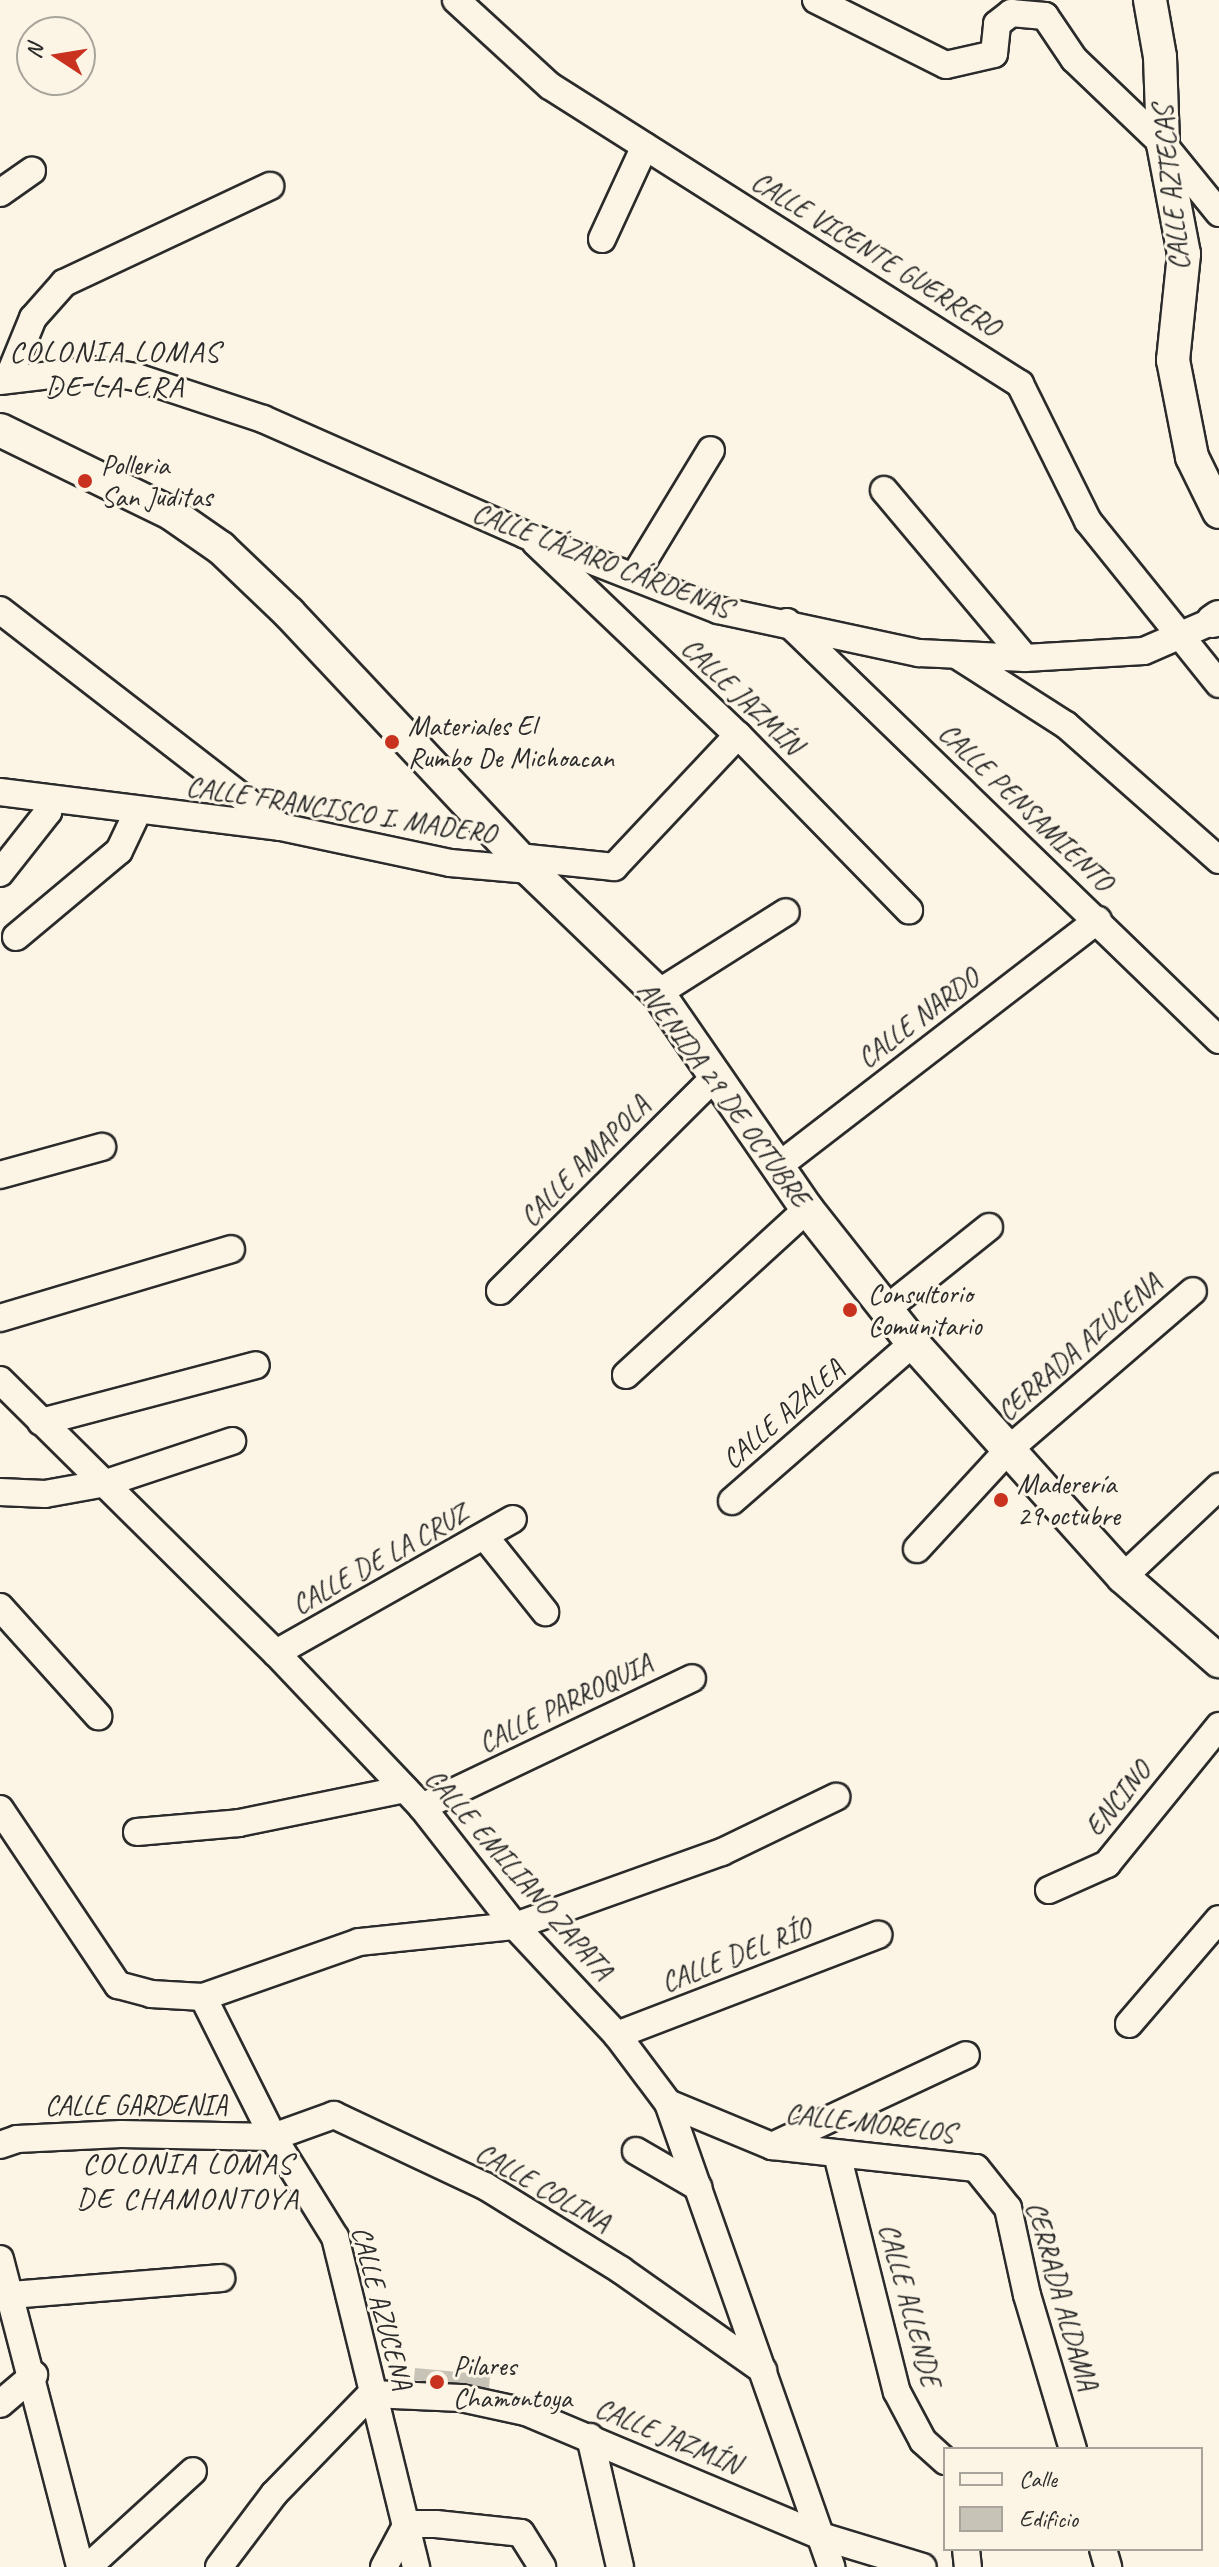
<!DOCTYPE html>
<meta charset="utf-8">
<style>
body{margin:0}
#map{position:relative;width:1219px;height:2567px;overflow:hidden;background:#fcf5e5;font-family:Caveat,sans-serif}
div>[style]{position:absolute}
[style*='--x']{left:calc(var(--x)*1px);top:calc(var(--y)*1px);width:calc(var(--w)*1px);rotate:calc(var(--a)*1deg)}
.building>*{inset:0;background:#c8c3b7}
.roads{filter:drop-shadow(2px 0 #2b2b2b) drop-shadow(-2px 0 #2b2b2b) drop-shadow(0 2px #2b2b2b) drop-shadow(0 -2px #2b2b2b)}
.minor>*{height:26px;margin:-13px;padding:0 13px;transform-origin:13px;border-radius:13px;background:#fcf5e5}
.tertiary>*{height:32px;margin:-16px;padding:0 16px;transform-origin:16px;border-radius:16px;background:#fcf5e5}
.dots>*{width:22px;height:22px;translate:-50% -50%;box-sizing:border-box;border:4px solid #fcf5e5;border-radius:50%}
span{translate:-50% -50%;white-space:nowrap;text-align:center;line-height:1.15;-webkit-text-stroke:6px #fcf5e5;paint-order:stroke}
.street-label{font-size:28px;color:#2b2b2b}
.poi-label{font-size:28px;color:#2b2b2b}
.left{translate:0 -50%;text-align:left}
.neighbourhood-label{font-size:30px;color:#2b2b2b;letter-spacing:2px}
.legend{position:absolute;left:943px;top:2447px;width:260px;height:104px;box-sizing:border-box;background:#fcf5e5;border:2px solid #a8a49b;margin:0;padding:10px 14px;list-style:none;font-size:24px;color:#2b2b2b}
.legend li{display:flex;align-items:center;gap:16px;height:40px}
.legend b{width:40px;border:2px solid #a8a49b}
.north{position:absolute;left:16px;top:16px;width:80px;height:80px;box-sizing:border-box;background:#fcf5e5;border:2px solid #a8a49b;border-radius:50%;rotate:282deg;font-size:22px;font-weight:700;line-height:32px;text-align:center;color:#2b2b2b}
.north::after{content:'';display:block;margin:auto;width:28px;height:36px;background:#c8321e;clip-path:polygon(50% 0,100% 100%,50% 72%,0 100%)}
</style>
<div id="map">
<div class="building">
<div style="clip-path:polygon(415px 2368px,490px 2375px,489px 2388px,414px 2380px)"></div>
</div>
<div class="roads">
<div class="minor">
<div style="--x:456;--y:0;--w:127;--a:42.5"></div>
<div style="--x:550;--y:86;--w:557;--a:32.38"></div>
<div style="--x:1020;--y:384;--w:153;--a:63.6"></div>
<div style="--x:1088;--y:521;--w:209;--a:51.2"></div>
<div style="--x:816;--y:0;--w:145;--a:26.6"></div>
<div style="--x:946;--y:65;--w:49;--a:-12.9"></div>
<div style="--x:994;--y:54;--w:30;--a:-84"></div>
<div style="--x:997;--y:24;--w:18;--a:-38"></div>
<div style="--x:1011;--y:13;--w:34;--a:5"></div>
<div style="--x:1045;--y:16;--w:52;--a:56"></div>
<div style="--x:1074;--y:59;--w:123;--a:43.7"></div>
<div style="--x:1163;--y:144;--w:89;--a:50.9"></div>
<div style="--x:0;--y:193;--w:39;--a:-35"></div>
<div style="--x:602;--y:239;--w:102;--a:-65.2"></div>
<div style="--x:8;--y:379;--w:66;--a:-67.7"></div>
<div style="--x:33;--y:318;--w:47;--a:-48.5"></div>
<div style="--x:64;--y:283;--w:228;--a:-25.2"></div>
<div style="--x:0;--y:381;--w:95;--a:-6.7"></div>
<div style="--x:94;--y:370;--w:43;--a:9.5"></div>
<div style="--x:136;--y:377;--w:134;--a:18.3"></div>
<div style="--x:263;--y:419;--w:287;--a:23.8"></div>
<div style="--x:526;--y:535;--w:206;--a:21.3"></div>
<div style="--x:718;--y:610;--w:206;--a:12.1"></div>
<div style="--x:919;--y:653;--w:106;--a:2.7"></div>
<div style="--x:1025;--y:658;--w:119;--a:-3.4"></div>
<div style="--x:1144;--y:651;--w:75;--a:-23.5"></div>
<div style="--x:884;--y:490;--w:219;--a:50"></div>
<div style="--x:535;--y:542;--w:280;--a:43.6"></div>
<div style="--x:738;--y:735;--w:245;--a:45.7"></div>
<div style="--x:635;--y:575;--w:146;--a:-58.7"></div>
<div style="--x:0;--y:610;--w:355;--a:37.7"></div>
<div style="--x:787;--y:622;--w:601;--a:44.06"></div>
<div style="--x:958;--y:656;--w:128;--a:32.6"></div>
<div style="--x:1066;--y:725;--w:204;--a:41.4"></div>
<div style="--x:0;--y:792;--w:283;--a:7.1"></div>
<div style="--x:281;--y:827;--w:173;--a:12"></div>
<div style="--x:450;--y:863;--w:80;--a:5"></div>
<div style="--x:518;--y:857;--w:97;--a:5.9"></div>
<div style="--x:614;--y:867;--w:181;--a:-46.8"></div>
<div style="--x:0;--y:873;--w:78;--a:-51.8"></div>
<div style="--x:48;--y:812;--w:13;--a:-90"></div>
<div style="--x:16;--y:937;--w:134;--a:-39.9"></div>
<div style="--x:119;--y:851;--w:44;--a:-64.6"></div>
<div style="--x:658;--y:993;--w:151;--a:-32.3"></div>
<div style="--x:777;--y:1167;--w:405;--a:-37.6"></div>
<div style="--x:0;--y:1175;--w:106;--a:-15.4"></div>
<div style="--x:500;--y:1291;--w:303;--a:-44.9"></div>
<div style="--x:885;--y:1310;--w:133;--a:-38.6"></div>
<div style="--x:0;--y:1318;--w:241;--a:-16.6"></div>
<div style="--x:626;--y:1375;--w:246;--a:-42.5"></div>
<div style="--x:0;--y:1380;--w:388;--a:44.7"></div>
<div style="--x:276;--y:1653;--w:212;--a:46.5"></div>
<div style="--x:422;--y:1807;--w:151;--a:52"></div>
<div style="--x:515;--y:1926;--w:149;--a:46.9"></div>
<div style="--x:617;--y:2035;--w:85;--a:53.1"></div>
<div style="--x:668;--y:2103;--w:492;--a:70.6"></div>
<div style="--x:41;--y:1422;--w:222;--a:-14.8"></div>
<div style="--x:0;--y:1492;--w:45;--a:2.5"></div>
<div style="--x:45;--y:1494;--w:62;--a:-10.2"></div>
<div style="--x:106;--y:1483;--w:133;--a:-18.4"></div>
<div style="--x:732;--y:1501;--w:240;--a:-41.1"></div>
<div style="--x:486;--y:1538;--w:95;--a:51.4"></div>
<div style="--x:917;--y:1549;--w:133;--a:-47.4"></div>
<div style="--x:1007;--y:1451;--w:245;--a:-40.7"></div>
<div style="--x:1123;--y:1577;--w:132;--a:-43.2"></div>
<div style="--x:0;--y:1607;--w:147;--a:48"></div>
<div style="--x:276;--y:1653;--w:272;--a:-29.5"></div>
<div style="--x:422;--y:1807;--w:299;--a:-25.5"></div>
<div style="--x:0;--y:1809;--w:212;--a:56.2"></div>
<div style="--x:118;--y:1985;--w:34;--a:15"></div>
<div style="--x:151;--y:1994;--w:52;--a:3.3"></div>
<div style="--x:203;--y:1997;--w:165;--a:-19.4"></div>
<div style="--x:359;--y:1942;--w:157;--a:-5.9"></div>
<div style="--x:515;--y:1926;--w:220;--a:-19.7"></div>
<div style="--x:722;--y:1852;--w:127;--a:-25.8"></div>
<div style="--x:137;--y:1832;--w:102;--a:-5"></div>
<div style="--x:239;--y:1823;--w:169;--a:-11.6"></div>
<div style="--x:1049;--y:1890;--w:64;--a:-24.1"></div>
<div style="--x:1107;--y:1864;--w:178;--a:-50.9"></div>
<div style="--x:203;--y:1997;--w:157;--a:63.4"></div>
<div style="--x:273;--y:2137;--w:118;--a:58.2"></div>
<div style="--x:335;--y:2237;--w:340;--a:76.2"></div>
<div style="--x:1129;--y:2024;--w:138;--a:-49.4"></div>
<div style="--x:617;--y:2035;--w:280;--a:-21"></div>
<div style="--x:668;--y:2103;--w:113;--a:22.5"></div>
<div style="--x:772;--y:2146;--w:205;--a:6.2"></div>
<div style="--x:976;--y:2168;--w:51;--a:51.3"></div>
<div style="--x:1008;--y:2208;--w:89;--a:77.7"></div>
<div style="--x:1027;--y:2295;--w:161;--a:73.4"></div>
<div style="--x:0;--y:2145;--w:18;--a:-19"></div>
<div style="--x:17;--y:2139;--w:104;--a:-2.8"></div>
<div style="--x:121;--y:2134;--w:152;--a:1.1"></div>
<div style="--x:273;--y:2137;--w:65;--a:-19.8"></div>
<div style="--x:334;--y:2115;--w:167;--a:25.2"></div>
<div style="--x:485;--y:2186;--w:160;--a:31.7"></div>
<div style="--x:621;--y:2270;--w:174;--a:35.2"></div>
<div style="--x:772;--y:2146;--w:214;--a:-25.1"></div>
<div style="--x:636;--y:2151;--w:72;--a:30.1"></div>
<div style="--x:837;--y:2154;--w:245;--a:75.9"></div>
<div style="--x:897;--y:2392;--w:55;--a:62"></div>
<div style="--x:923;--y:2441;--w:30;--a:42"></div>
<div style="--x:0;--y:2259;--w:318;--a:75.4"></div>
<div style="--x:11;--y:2295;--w:211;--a:-4.6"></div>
<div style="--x:0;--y:2404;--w:45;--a:-40.5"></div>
<div style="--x:590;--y:2437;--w:133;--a:77"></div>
<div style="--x:966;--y:2549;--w:18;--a:84"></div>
<div style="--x:1103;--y:2549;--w:19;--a:74"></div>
<div style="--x:88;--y:2567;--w:142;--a:-42.4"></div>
<div style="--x:219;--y:2567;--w:91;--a:-53"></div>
<div style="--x:274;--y:2494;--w:139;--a:-45.9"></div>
<div style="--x:371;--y:2394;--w:90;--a:2.5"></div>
<div style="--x:461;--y:2398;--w:66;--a:12.2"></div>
<div style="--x:526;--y:2412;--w:323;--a:22.8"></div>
<div style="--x:824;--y:2537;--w:103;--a:16.9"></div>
<div style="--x:384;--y:2567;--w:49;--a:-61.9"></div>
<div style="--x:407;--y:2524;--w:29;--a:0"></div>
<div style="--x:436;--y:2524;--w:85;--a:6"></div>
<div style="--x:521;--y:2533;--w:40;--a:58"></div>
</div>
<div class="tertiary">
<div style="--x:1150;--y:0;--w:58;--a:80"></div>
<div style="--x:1160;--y:57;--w:87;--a:88"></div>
<div style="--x:1163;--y:144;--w:112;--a:79.2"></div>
<div style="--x:1184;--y:254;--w:107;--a:95.9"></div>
<div style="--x:1173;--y:360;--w:99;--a:78.9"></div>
<div style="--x:1192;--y:457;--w:61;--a:63.9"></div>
<div style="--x:0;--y:430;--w:191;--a:26"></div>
<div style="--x:172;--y:514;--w:60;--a:34.8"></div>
<div style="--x:221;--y:548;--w:94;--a:43.7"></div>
<div style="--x:289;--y:613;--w:352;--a:46.8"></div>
<div style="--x:530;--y:870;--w:178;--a:43.9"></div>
<div style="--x:658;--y:993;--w:262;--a:55.4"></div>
<div style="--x:807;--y:1209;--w:171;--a:51.7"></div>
<div style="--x:913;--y:1343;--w:314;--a:48.1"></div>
<div style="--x:1123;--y:1577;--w:128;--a:41.2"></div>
<div style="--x:1213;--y:621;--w:7;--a:-34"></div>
</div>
</div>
<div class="dots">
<div style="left:85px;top:481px;background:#c8321e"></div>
<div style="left:392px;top:742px;background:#c8321e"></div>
<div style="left:850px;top:1310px;background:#c8321e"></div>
<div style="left:1001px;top:1500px;background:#c8321e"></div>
<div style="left:437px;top:2382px;background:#c8321e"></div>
</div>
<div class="street-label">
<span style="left:1171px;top:188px;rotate:-96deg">CALLE AZTECAS</span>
<span style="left:876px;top:254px;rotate:32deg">CALLE VICENTE GUERRERO</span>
<span style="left:602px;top:560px;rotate:21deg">CALLE LÁZARO CÁRDENAS</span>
<span style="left:742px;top:696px;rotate:44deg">CALLE JAZMÍN</span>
<span style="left:1026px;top:807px;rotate:44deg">CALLE PENSAMIENTO</span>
<span style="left:341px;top:810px;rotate:9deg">CALLE FRANCISCO I. MADERO</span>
<span style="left:918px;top:1018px;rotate:-37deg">CALLE NARDO</span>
<span style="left:724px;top:1094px;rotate:54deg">AVENIDA 29 DE OCTUBRE</span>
<span style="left:585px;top:1161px;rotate:-45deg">CALLE AMAPOLA</span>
<span style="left:1079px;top:1347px;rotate:-41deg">CERRADA AZUCENA</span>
<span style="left:783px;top:1414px;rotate:-41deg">CALLE AZALEA</span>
<span style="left:380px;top:1559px;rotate:-29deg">CALLE DE LA CRUZ</span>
<span style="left:565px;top:1703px;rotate:-26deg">CALLE PARROQUIA</span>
<span style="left:1118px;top:1799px;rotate:-51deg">ENCINO</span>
<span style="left:519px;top:1874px;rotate:49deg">CALLE EMILIANO ZAPATA</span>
<span style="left:736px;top:1955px;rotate:-21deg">CALLE DEL RÍO</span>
<span style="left:136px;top:2105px">CALLE GARDENIA</span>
<span style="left:870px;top:2123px;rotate:7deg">CALLE MORELOS</span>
<span style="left:543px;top:2187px;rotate:30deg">CALLE COLINA</span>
<span style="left:1062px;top:2296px;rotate:74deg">CERRADA ALDAMA</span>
<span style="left:910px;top:2305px;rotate:75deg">CALLE ALLENDE</span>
<span style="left:382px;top:2308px;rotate:75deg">CALLE AZUCENA</span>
<span style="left:668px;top:2436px;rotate:23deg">CALLE JAZMÍN</span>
</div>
<div class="poi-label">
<span class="left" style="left:101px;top:481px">Polleria<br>San Juditas</span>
<span class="left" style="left:408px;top:742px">Materiales El<br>Rumbo De Michoacan</span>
<span class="left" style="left:868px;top:1310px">Consultorio<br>Comunitario</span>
<span class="left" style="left:1017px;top:1500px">Maderería<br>29 octubre</span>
<span class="left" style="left:453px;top:2382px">Pilares<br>Chamontoya</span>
</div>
<div class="neighbourhood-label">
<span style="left:115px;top:368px">COLONIA LOMAS<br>DE LA ERA</span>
<span style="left:188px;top:2180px">COLONIA LOMAS<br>DE CHAMONTOYA</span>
</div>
<ul class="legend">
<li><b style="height:10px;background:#fcf5e5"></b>Calle</li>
<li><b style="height:22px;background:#c8c3b7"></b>Edificio</li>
</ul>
<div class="north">N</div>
</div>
